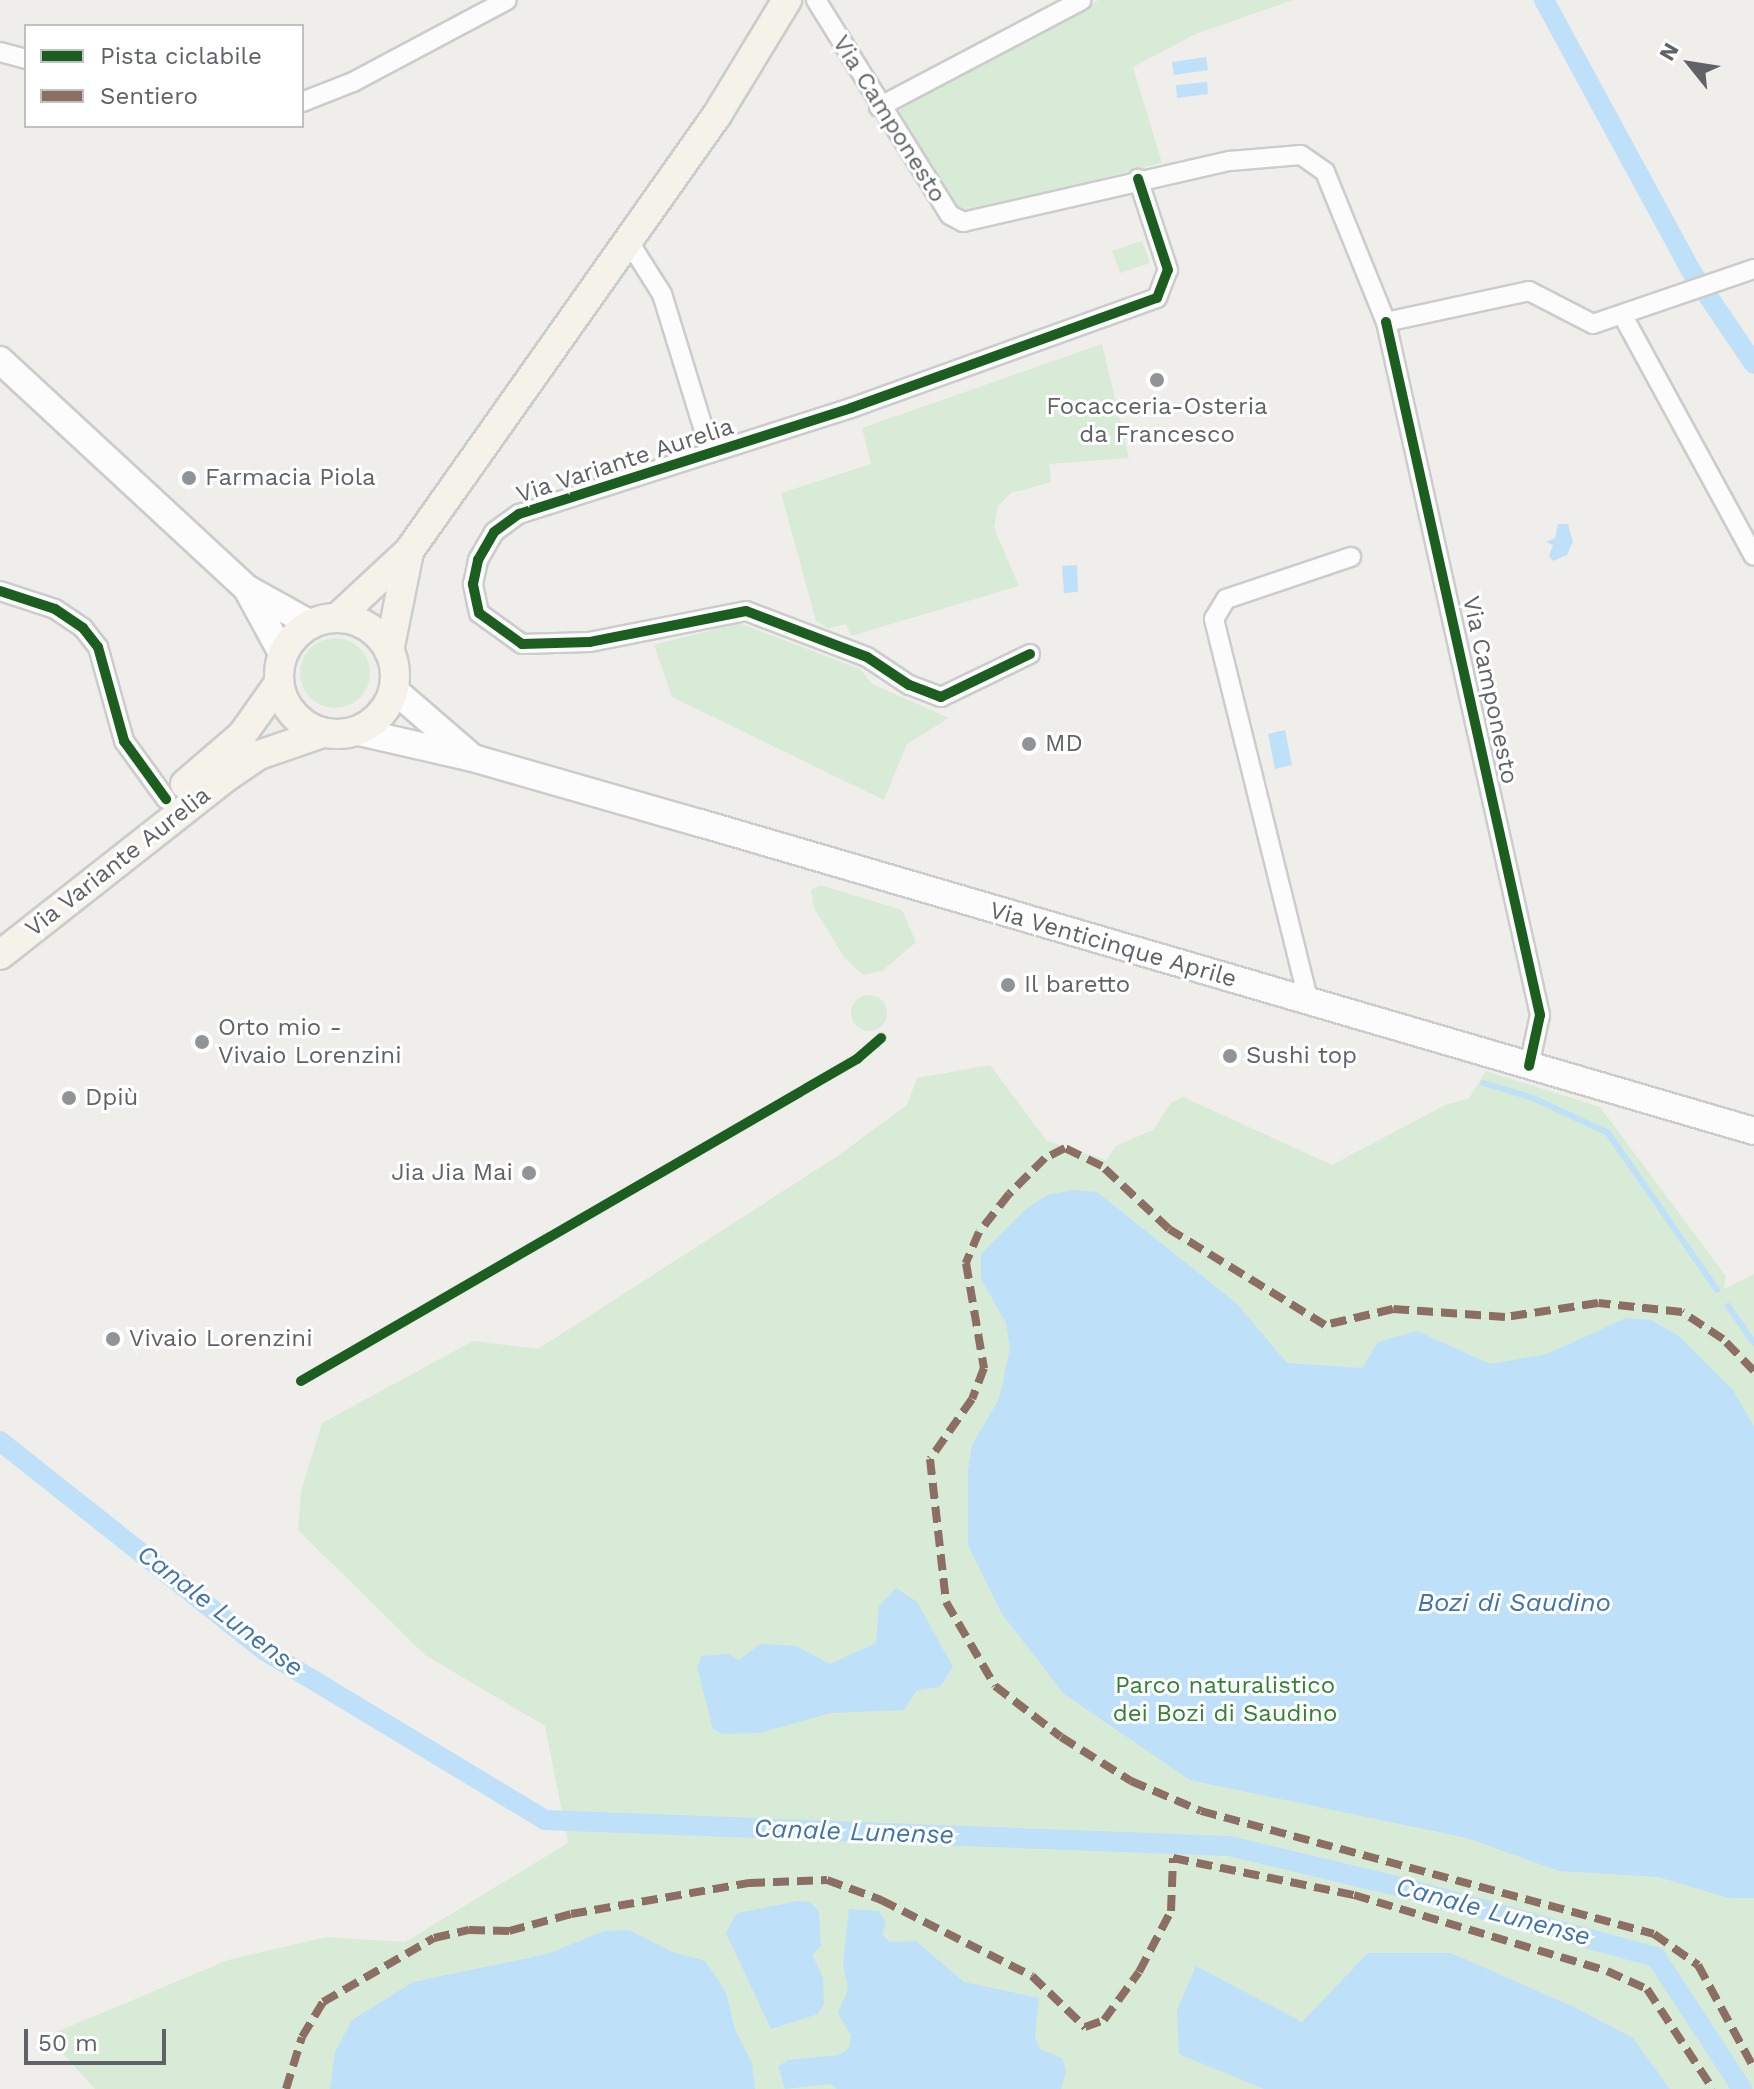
<!DOCTYPE html>
<meta charset="utf-8">
<style>
body{margin:0}
#map{position:relative;width:1754px;height:2089px;overflow:hidden;background:#efeeea;font-family:"Work Sans",sans-serif}
div>[style]{position:absolute}
[style*='--x']{left:calc(var(--x)*1px);top:calc(var(--y)*1px);width:calc(var(--w)*1px);rotate:calc(var(--a)*1deg)}
.green>*{inset:0;background:#d8ebd6}
.round{border-radius:50%}
.water>*{inset:0;background:#bfe0f9}
.stream>*{height:6px;margin:-3px;padding:0 3px;transform-origin:3px;border-radius:3px;background:#bfe0f9}
.canal>*{height:20px;margin:-10px;padding:0 10px;transform-origin:10px;border-radius:10px;background:#bfe0f9}
.roads{filter:drop-shadow(2px 0 #cbcccc) drop-shadow(-2px 0 #cbcccc) drop-shadow(0 2px #cbcccc) drop-shadow(0 -2px #cbcccc)}
.street>*{height:18px;margin:-9px;padding:0 9px;transform-origin:9px;border-radius:9px;background:#fdfcfc}
.secondary>*{height:26px;margin:-13px;padding:0 13px;transform-origin:13px;border-radius:13px;background:#fdfcfc}
.primary>*{height:28px;margin:-14px;padding:0 14px;transform-origin:14px;border-radius:14px;background:#f4f2e9}
.primary>.ring{margin:-14px;padding:0;box-sizing:content-box;background:none;border:28px solid #f4f2e9;border-radius:50%}
.quiet>*{height:8px;margin-top:-4px;transform-origin:0;background:repeating-linear-gradient(90deg,#8d6e63 0 16px,transparent 0 24px)}
.cycleway>*{height:10px;margin:-5px;padding:0 5px;transform-origin:5px;border-radius:5px;background:#1b5e20}
.dots>*{width:22px;height:22px;translate:-50% -50%;box-sizing:border-box;border:4px solid #fff;border-radius:50%}
span{translate:-50% -50%;white-space:nowrap;text-align:center;line-height:1.15;-webkit-text-stroke:6px #fff;paint-order:stroke}
.street-label{font-size:24px;color:#5f6368}
.poi-label{font-size:24px;color:#5f6368}
.left{translate:0 -50%;text-align:left}
.right{translate:-100% -50%;text-align:right}
.park-label{font-size:24px;color:#348238}
.water-label{font-size:26px;color:#4174aa;font-style:italic}
.legend{position:absolute;left:24px;top:24px;width:280px;height:104px;box-sizing:border-box;background:#fff;border:2px solid #bfc1c3;margin:0;padding:10px 14px;list-style:none;font-size:24px;color:#5f6368}
.legend li{display:flex;align-items:center;gap:16px;height:40px}
.legend b{width:40px;border:2px solid #bfc1c3}
.north{position:absolute;left:1650px;top:24px;width:80px;height:80px;-webkit-text-stroke:6px #fff;paint-order:stroke;rotate:300deg;font-size:22px;font-weight:700;line-height:32px;text-align:center;color:#5f6368}
.north::after{content:'';display:block;margin:auto;width:28px;height:36px;background:#5f6368;clip-path:polygon(50% 0,100% 100%,50% 72%,0 100%)}
.scale{position:absolute;left:24px;top:2029px;width:142px;height:36px;box-sizing:border-box;border:4px solid #5f6368;border-top:0;padding-left:10px;font-size:24px;line-height:28px;white-space:nowrap;color:#5f6368;-webkit-text-stroke:6px #fff;paint-order:stroke}
</style>
<div id="map">
<div class="green">
<div style="clip-path:polygon(1099px 0,1293px 0,1196px 34px,1133px 67px,1162px 163px,970px 212px,960px 209px,899px 121px,900px 108px,905px 100px)"></div>
<div style="clip-path:polygon(1142px 241px,1150px 263px,1120px 273px,1112px 251px)"></div>
<div style="clip-path:polygon(1102px 344px,1129px 458px,1049px 464px,1051px 482px,1011px 493px,998px 506px,994px 528px,1019px 586px,851px 636px,846px 624px,828px 628px,816px 621px,781px 493px,871px 464px,862px 428px)"></div>
<div style="clip-path:polygon(739px 623px,860px 669px,872px 684px,949px 718px,907px 744px,884px 800px,672px 697px,654px 645px)"></div>
<div class="round" style="left:300px;top:638px;width:70px;height:70px"></div>
<div style="clip-path:polygon(820px 885px,902px 910px,916px 942px,882px 971px,863px 975px,844px 957px,814px 908px,811px 890px)"></div>
<div class="round" style="left:851px;top:995px;width:36px;height:36px"></div>
<div style="clip-path:polygon(990px 1065px,1047px 1141px,1106px 1160px,1116px 1146px,1153px 1130px,1171px 1103px,1183px 1097px,1332px 1165px,1445px 1105px,1469px 1098px,1486px 1071px,1600px 1107px,1726px 1276px,1724px 1289px,1754px 1274px,1754px 2089px,95px 2089px,47px 2036px,228px 1960px,326px 1937px,405px 1942px,568px 1843px,545px 1726px,425px 1655px,298px 1530px,301px 1491px,322px 1423px,473px 1341px,538px 1349px,836px 1157px,907px 1105px,917px 1078px)"></div>
</div>
<div class="water">
<div style="clip-path:polygon(1206px 57px,1208px 70px,1174px 75px,1172px 62px)"></div>
<div style="clip-path:polygon(1207px 82px,1208px 94px,1177px 98px,1176px 85px)"></div>
<div style="clip-path:polygon(1558px 524px,1568px 524px,1573px 542px,1567px 555px,1553px 561px,1549px 556px,1553px 545px,1546px 542px,1555px 538px)"></div>
<div style="clip-path:polygon(1077px 565px,1078px 592px,1064px 593px,1062px 566px)"></div>
<div style="clip-path:polygon(1285px 730px,1292px 765px,1275px 769px,1268px 734px)"></div>
<div style="clip-path:polygon(1072px 1190px,1097px 1192px,1236px 1303px,1287px 1363px,1362px 1368px,1378px 1342px,1417px 1331px,1490px 1364px,1547px 1354px,1626px 1318px,1651px 1320px,1679px 1336px,1733px 1390px,1754px 1427px,1754px 1898px,1729px 1898px,1658px 1877px,1559px 1871px,1467px 1838px,1190px 1780px,1064px 1694px,1002px 1614px,968px 1545px,968px 1470px,972px 1445px,999px 1399px,1010px 1348px,1006px 1323px,981px 1279px,981px 1254px,1026px 1209px,1047px 1195px)"></div>
<div style="clip-path:polygon(896px 1588px,917px 1602px,953px 1667px,940px 1687px,917px 1690px,904px 1710px,830px 1713px,760px 1733px,723px 1734px,713px 1729px,697px 1667px,702px 1656px,728px 1654px,739px 1660px,760px 1644px,796px 1646px,830px 1664px,876px 1643px,879px 1606px)"></div>
<div style="clip-path:polygon(798px 1901px,810px 1902px,819px 1911px,821px 1946px,812px 1955px,823px 1977px,824px 2003px,818px 2014px,771px 2029px,726px 1933px,737px 1913px)"></div>
<div style="clip-path:polygon(849px 1909px,879px 1911px,886px 1922px,882px 1934px,890px 1942px,916px 1941px,964px 1982px,1039px 1998px,1035px 2037px,1040px 2049px,1063px 2059px,1066px 2071px,1061px 2089px,837px 2089px,830px 2084px,785px 2089px,778px 2066px,788px 2060px,839px 2055px,849px 2048px,851px 2036px,838px 2013px,848px 1989px,843px 1964px)"></div>
<div style="clip-path:polygon(629px 1930px,673px 1952px,705px 1961px,726px 1992px,735px 2029px,752px 2063px,755px 2089px,330px 2089px,335px 2052px,352px 2020px,413px 1982px,547px 1954px,604px 1931px)"></div>
<div style="clip-path:polygon(1368px 1953px,1451px 1953px,1576px 2008px,1633px 2038px,1670px 2089px,1264px 2089px,1179px 2054px,1177px 2010px,1196px 1966px,1302px 2022px)"></div>
</div>
<div class="stream">
<div style="--x:1483;--y:1083;--w:52;--a:16.7"></div>
<div style="--x:1533;--y:1098;--w:83;--a:25"></div>
<div style="--x:1608;--y:1133;--w:191;--a:55.2"></div>
<div style="--x:1728;--y:1306;--w:45;--a:54.9"></div>
</div>
<div class="canal">
<div style="--x:1544;--y:0;--w:308;--a:61.5"></div>
<div style="--x:1691;--y:271;--w:112;--a:55.9"></div>
<div style="--x:0;--y:1441;--w:338;--a:38.4"></div>
<div style="--x:265;--y:1651;--w:327;--a:31.1"></div>
<div style="--x:545;--y:1820;--w:684;--a:2.18"></div>
<div style="--x:1229;--y:1846;--w:181;--a:13.4"></div>
<div style="--x:1405;--y:1888;--w:260;--a:15.4"></div>
<div style="--x:1656;--y:1957;--w:158;--a:56.9"></div>
</div>
<div class="roads">
<div class="street">
<div style="--x:816;--y:0;--w:253;--a:58.1"></div>
<div style="--x:950;--y:215;--w:15;--a:28"></div>
<div style="--x:963;--y:222;--w:274;--a:-12.9"></div>
<div style="--x:1230;--y:161;--w:71;--a:-4.8"></div>
<div style="--x:1301;--y:155;--w:29;--a:35"></div>
<div style="--x:1325;--y:172;--w:162;--a:67.9"></div>
<div style="--x:1386;--y:322;--w:146;--a:-12.2"></div>
<div style="--x:1529;--y:291;--w:72;--a:27.3"></div>
<div style="--x:1593;--y:324;--w:170;--a:-18.9"></div>
<div style="--x:0;--y:52;--w:27;--a:15"></div>
<div style="--x:302;--y:102;--w:55;--a:-21.4"></div>
<div style="--x:353;--y:82;--w:174;--a:-28"></div>
<div style="--x:879;--y:107;--w:229;--a:-27.8"></div>
<div style="--x:629;--y:242;--w:62;--a:57.6"></div>
<div style="--x:662;--y:294;--w:166;--a:72.9"></div>
<div style="--x:1623;--y:316;--w:273;--a:61.4"></div>
<div style="--x:1386;--y:322;--w:710;--a:77.47"></div>
<div style="--x:1540;--y:1015;--w:52;--a:102.2"></div>
<div style="--x:0;--y:591;--w:58;--a:18.1"></div>
<div style="--x:55;--y:609;--w:34;--a:34"></div>
<div style="--x:83;--y:628;--w:24;--a:52"></div>
<div style="--x:98;--y:647;--w:98;--a:74.5"></div>
<div style="--x:124;--y:741;--w:72;--a:54.1"></div>
<div style="--x:1030;--y:654;--w:99;--a:154.2"></div>
<div style="--x:941;--y:697;--w:34;--a:-159"></div>
<div style="--x:909;--y:685;--w:50;--a:-146.3"></div>
<div style="--x:867;--y:657;--w:129;--a:-159.2"></div>
<div style="--x:746;--y:611;--w:160;--a:168.8"></div>
<div style="--x:589;--y:642;--w:67;--a:178.3"></div>
<div style="--x:522;--y:644;--w:53;--a:-144.2"></div>
<div style="--x:479;--y:613;--w:30;--a:-102"></div>
<div style="--x:473;--y:584;--w:25;--a:-78"></div>
<div style="--x:478;--y:560;--w:32;--a:-60"></div>
<div style="--x:494;--y:532;--w:31;--a:-36"></div>
<div style="--x:519;--y:514;--w:349;--a:-17.7"></div>
<div style="--x:851;--y:408;--w:325;--a:-19.8"></div>
<div style="--x:1157;--y:298;--w:30;--a:-69"></div>
<div style="--x:1168;--y:270;--w:96;--a:-108.2"></div>
<div style="--x:1309;--y:1003;--w:396;--a:-103.9"></div>
<div style="--x:1214;--y:619;--w:23;--a:-59"></div>
<div style="--x:1226;--y:599;--w:132;--a:-18.6"></div>
</div>
<div class="secondary">
<div style="--x:0;--y:360;--w:337;--a:42.8"></div>
<div style="--x:247;--y:589;--w:75;--a:61.4"></div>
<div style="--x:248;--y:589;--w:72;--a:29.1"></div>
<div style="--x:393;--y:689;--w:106;--a:40.8"></div>
<div style="--x:355;--y:731;--w:121;--a:12.9"></div>
<div style="--x:473;--y:758;--w:236;--a:16"></div>
<div style="--x:700;--y:823;--w:1098;--a:16.29"></div>
</div>
<div class="primary">
<div style="--x:337;--y:618;--w:98;--a:-42.9"></div>
<div style="--x:409;--y:551;--w:534;--a:-54.76"></div>
<div style="--x:717;--y:115;--w:135;--a:-58.7"></div>
<div class="ring" style="left:279px;top:618px;width:88px;height:88px"></div>
<div style="--x:389;--y:651;--w:101;--a:-78.6"></div>
<div style="--x:185;--y:784;--w:75;--a:-40.7"></div>
<div style="--x:242;--y:735;--w:64;--a:-54.6"></div>
<div style="--x:0;--y:955;--w:286;--a:-38.2"></div>
<div style="--x:225;--y:778;--w:41;--a:-34.1"></div>
<div style="--x:259;--y:755;--w:68;--a:-19"></div>
</div>
</div>
<div class="quiet">
<div style="--x:1754;--y:1371;--w:45;--a:-134.1"></div>
<div style="--x:1723;--y:1339;--w:49;--a:-146.6"></div>
<div style="--x:1682;--y:1312;--w:84;--a:-173.9"></div>
<div style="--x:1598;--y:1303;--w:94;--a:171.4"></div>
<div style="--x:1505;--y:1317;--w:112;--a:-175.9"></div>
<div style="--x:1393;--y:1309;--w:70;--a:166.8"></div>
<div style="--x:1325;--y:1325;--w:183;--a:-148.4"></div>
<div style="--x:1169;--y:1229;--w:92;--a:-136.8"></div>
<div style="--x:1102;--y:1166;--w:41;--a:-154.1"></div>
<div style="--x:1065;--y:1148;--w:22;--a:153"></div>
<div style="--x:1045;--y:1158;--w:51;--a:135"></div>
<div style="--x:1009;--y:1194;--w:48;--a:128.3"></div>
<div style="--x:979;--y:1232;--w:34;--a:113"></div>
<div style="--x:966;--y:1263;--w:107;--a:80.3"></div>
<div style="--x:984;--y:1368;--w:33;--a:111"></div>
<div style="--x:972;--y:1399;--w:73;--a:125"></div>
<div style="--x:930;--y:1459;--w:144;--a:83.6"></div>
<div style="--x:946;--y:1602;--w:97;--a:59.7"></div>
<div style="--x:995;--y:1686;--w:83;--a:37.7"></div>
<div style="--x:1061;--y:1737;--w:83;--a:32.2"></div>
<div style="--x:1131;--y:1781;--w:76;--a:23.2"></div>
<div style="--x:1201;--y:1811;--w:469;--a:15.2"></div>
<div style="--x:1654;--y:1934;--w:54;--a:35.2"></div>
<div style="--x:1698;--y:1965;--w:117;--a:61.5"></div>
<div style="--x:286;--y:2089;--w:54;--a:-72.9"></div>
<div style="--x:302;--y:2037;--w:41;--a:-59"></div>
<div style="--x:323;--y:2002;--w:128;--a:-30"></div>
<div style="--x:434;--y:1938;--w:36;--a:-13"></div>
<div style="--x:469;--y:1930;--w:40;--a:1.4"></div>
<div style="--x:509;--y:1931;--w:64;--a:-15.3"></div>
<div style="--x:571;--y:1914;--w:181;--a:-9.9"></div>
<div style="--x:749;--y:1883;--w:78;--a:-2.2"></div>
<div style="--x:827;--y:1880;--w:58;--a:20.3"></div>
<div style="--x:881;--y:1900;--w:169;--a:26.7"></div>
<div style="--x:1032;--y:1976;--w:74;--a:43.9"></div>
<div style="--x:1085;--y:2027;--w:20;--a:-20"></div>
<div style="--x:1104;--y:2020;--w:59;--a:-53.9"></div>
<div style="--x:1139;--y:1972;--w:69;--a:-62.3"></div>
<div style="--x:1171;--y:1911;--w:53;--a:-87.8"></div>
<div style="--x:1173;--y:1858;--w:185;--a:11.6"></div>
<div style="--x:1354;--y:1895;--w:264;--a:16.7"></div>
<div style="--x:1607;--y:1971;--w:44;--a:24.2"></div>
<div style="--x:1647;--y:1989;--w:120;--a:56.6"></div>
</div>
<div class="cycleway">
<div style="--x:1386;--y:322;--w:710;--a:77.47"></div>
<div style="--x:1540;--y:1015;--w:52;--a:102.2"></div>
<div style="--x:0;--y:591;--w:58;--a:18.1"></div>
<div style="--x:55;--y:609;--w:34;--a:34"></div>
<div style="--x:83;--y:628;--w:24;--a:52"></div>
<div style="--x:98;--y:647;--w:98;--a:74.5"></div>
<div style="--x:124;--y:741;--w:72;--a:54.1"></div>
<div style="--x:1030;--y:654;--w:99;--a:154.2"></div>
<div style="--x:941;--y:697;--w:34;--a:-159"></div>
<div style="--x:909;--y:685;--w:50;--a:-146.3"></div>
<div style="--x:867;--y:657;--w:129;--a:-159.2"></div>
<div style="--x:746;--y:611;--w:160;--a:168.8"></div>
<div style="--x:589;--y:642;--w:67;--a:178.3"></div>
<div style="--x:522;--y:644;--w:53;--a:-144.2"></div>
<div style="--x:479;--y:613;--w:30;--a:-102"></div>
<div style="--x:473;--y:584;--w:25;--a:-78"></div>
<div style="--x:478;--y:560;--w:32;--a:-60"></div>
<div style="--x:494;--y:532;--w:31;--a:-36"></div>
<div style="--x:519;--y:514;--w:349;--a:-17.7"></div>
<div style="--x:851;--y:408;--w:325;--a:-19.8"></div>
<div style="--x:1157;--y:298;--w:30;--a:-69"></div>
<div style="--x:1168;--y:270;--w:96;--a:-108.2"></div>
<div style="--x:301;--y:1381;--w:643;--a:-30.08"></div>
<div style="--x:857;--y:1059;--w:32;--a:-41"></div>
</div>
<div class="dots">
<div style="left:1157px;top:380px;background:#919496"></div>
<div style="left:189px;top:478px;background:#919496"></div>
<div style="left:1029px;top:744px;background:#919496"></div>
<div style="left:1008px;top:985px;background:#919496"></div>
<div style="left:202px;top:1042px;background:#919496"></div>
<div style="left:1230px;top:1056px;background:#919496"></div>
<div style="left:69px;top:1098px;background:#919496"></div>
<div style="left:529px;top:1173px;background:#919496"></div>
<div style="left:113px;top:1339px;background:#919496"></div>
</div>
<div class="street-label">
<span style="left:889px;top:119px;rotate:58deg">Via Camponesto</span>
<span style="left:625px;top:461px;rotate:-18deg">Via Variante Aurelia</span>
<span style="left:1490px;top:690px;rotate:78deg">Via Camponesto</span>
<span style="left:118px;top:862px;rotate:-38deg">Via Variante Aurelia</span>
<span style="left:1113px;top:945px;rotate:16deg">Via Venticinque Aprile</span>
</div>
<div class="poi-label">
<span style="left:1157px;top:421px">Focacceria-Osteria<br>da Francesco</span>
<span class="left" style="left:205px;top:478px">Farmacia Piola</span>
<span class="left" style="left:1045px;top:744px">MD</span>
<span class="left" style="left:1024px;top:985px">Il baretto</span>
<span class="left" style="left:218px;top:1042px">Orto mio -<br>Vivaio Lorenzini</span>
<span class="left" style="left:1246px;top:1056px">Sushi top</span>
<span class="left" style="left:85px;top:1098px">Dpiù</span>
<span class="right" style="left:513px;top:1173px">Jia Jia Mai</span>
<span class="left" style="left:129px;top:1339px">Vivaio Lorenzini</span>
</div>
<div class="park-label">
<span style="left:1225px;top:1700px">Parco naturalistico<br>dei Bozi di Saudino</span>
</div>
<div class="water-label">
<span style="left:1514px;top:1603px">Bozi di Saudino</span>
<span style="left:220px;top:1611px;rotate:37deg">Canale Lunense</span>
<span style="left:854px;top:1832px;rotate:2deg">Canale Lunense</span>
<span style="left:1493px;top:1912px;rotate:15deg">Canale Lunense</span>
</div>
<ul class="legend">
<li><b style="height:10px;background:#1b5e20"></b>Pista ciclabile</li>
<li><b style="height:10px;background:#8d6e63"></b>Sentiero</li>
</ul>
<div class="north">N</div>
<div class="scale">50 m</div>
</div>
